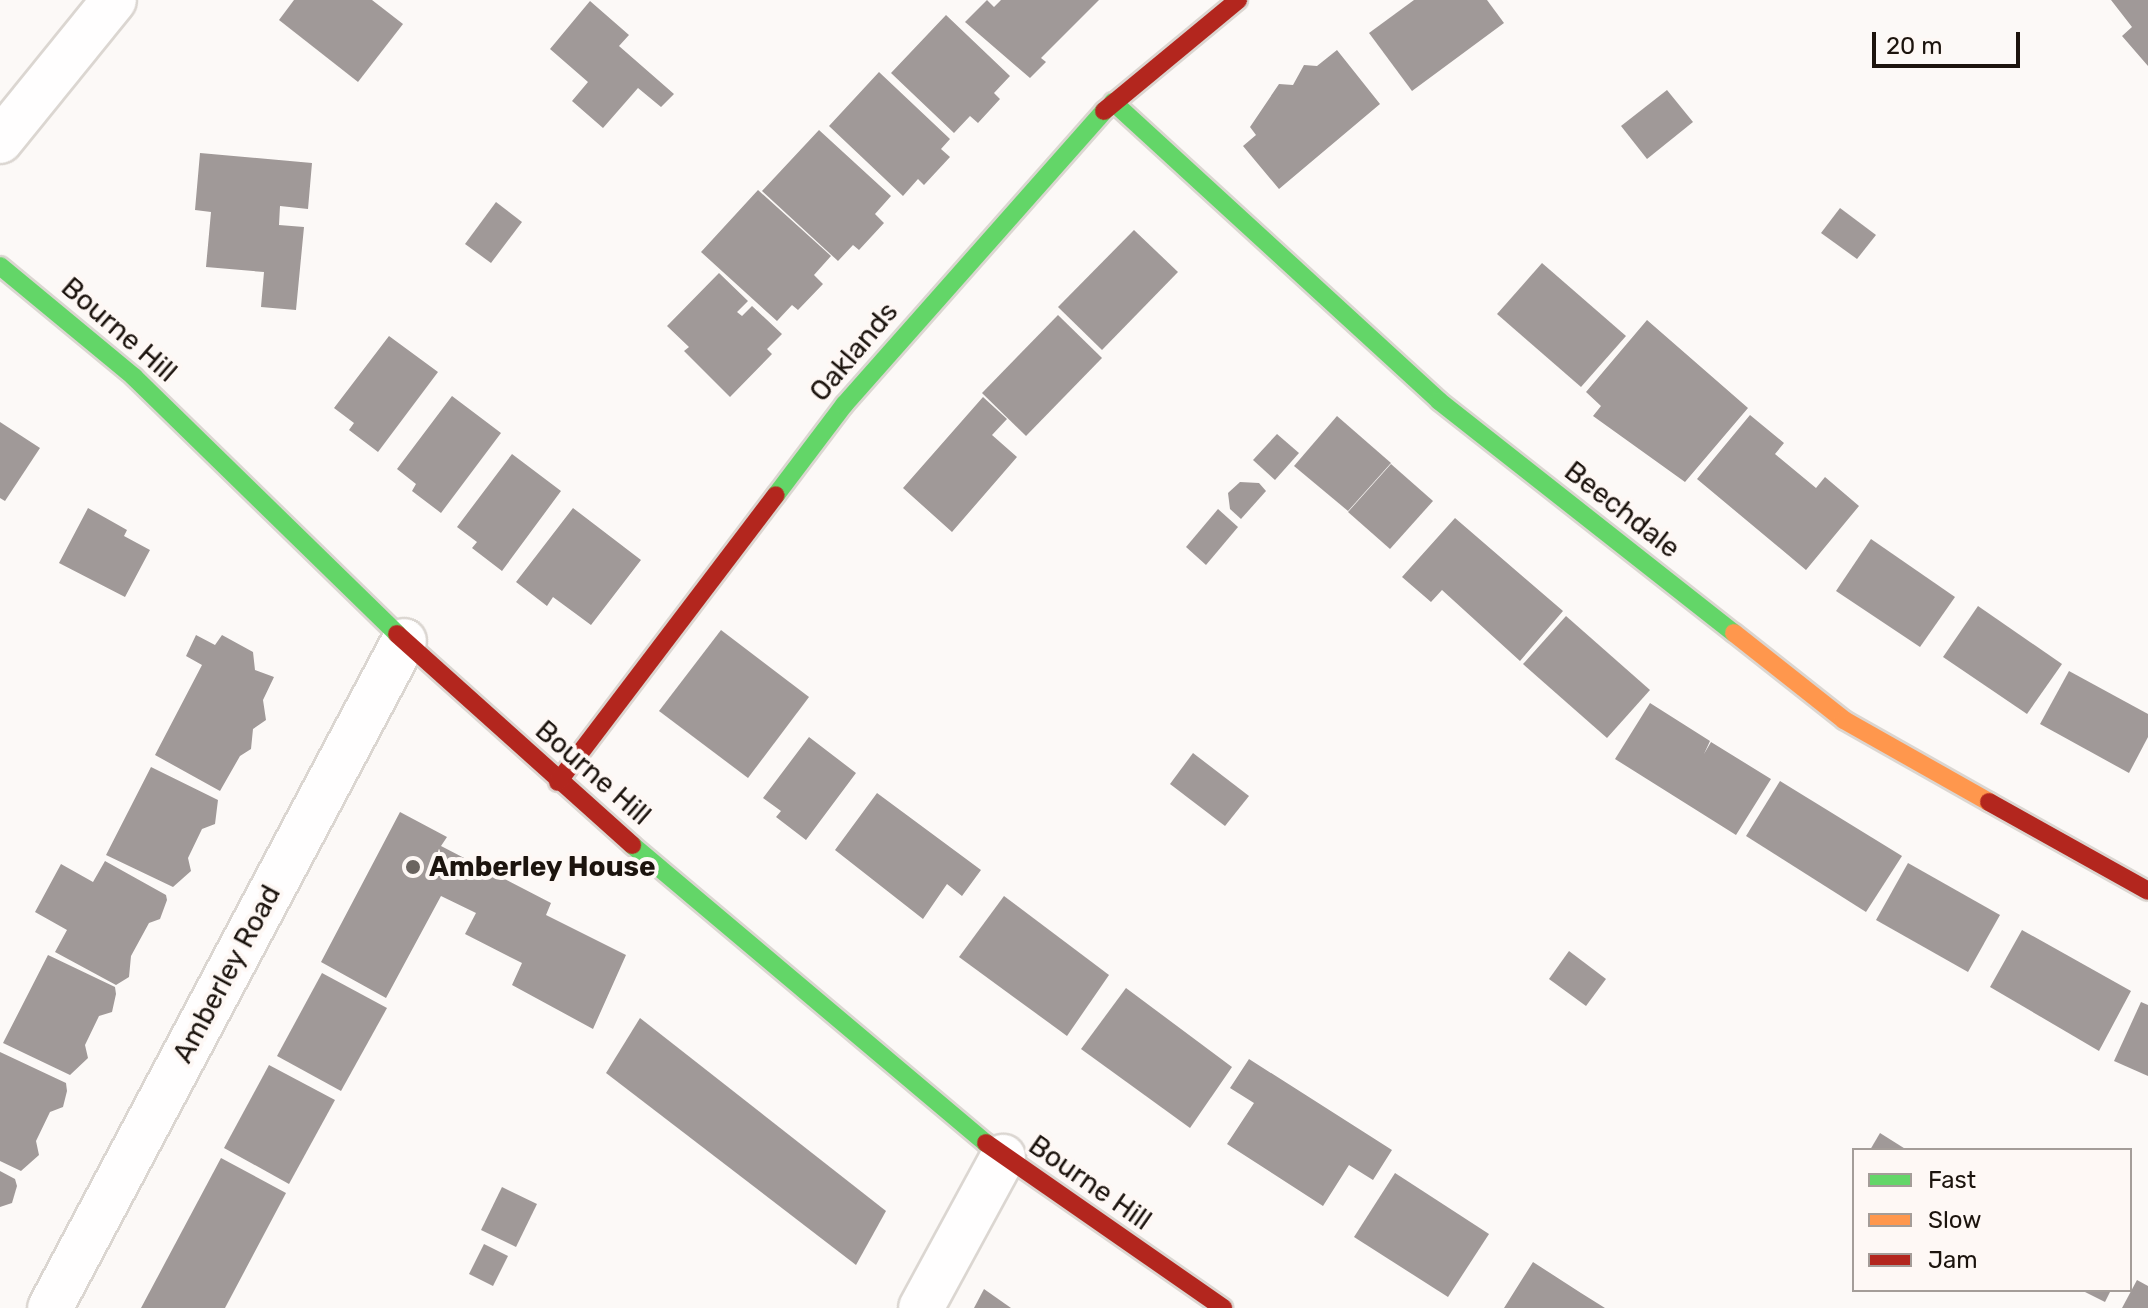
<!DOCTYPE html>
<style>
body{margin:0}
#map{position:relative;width:2148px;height:1308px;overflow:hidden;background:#fcf9f7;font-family:Rubik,sans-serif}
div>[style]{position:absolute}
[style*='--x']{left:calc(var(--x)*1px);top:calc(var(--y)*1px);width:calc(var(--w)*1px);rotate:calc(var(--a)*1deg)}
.building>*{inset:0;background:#a09998}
.roads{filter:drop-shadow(2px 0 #dbd6d1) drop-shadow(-2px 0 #dbd6d1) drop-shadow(0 2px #dbd6d1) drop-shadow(0 -2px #dbd6d1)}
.street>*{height:44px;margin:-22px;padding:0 22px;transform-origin:22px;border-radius:22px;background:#fffefe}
.fast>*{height:18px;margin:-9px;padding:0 9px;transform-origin:9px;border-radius:9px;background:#63d668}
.slow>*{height:18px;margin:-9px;padding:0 9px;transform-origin:9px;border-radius:9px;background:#ff974d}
.jam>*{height:18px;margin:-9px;padding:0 9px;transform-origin:9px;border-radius:9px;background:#b3261e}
.dots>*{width:22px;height:22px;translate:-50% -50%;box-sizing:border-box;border:4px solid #fef8f5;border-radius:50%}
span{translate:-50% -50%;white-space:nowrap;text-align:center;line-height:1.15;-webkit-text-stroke:8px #fef8f5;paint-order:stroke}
.street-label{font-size:28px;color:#1c140e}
.poi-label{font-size:28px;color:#1c140e;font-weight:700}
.left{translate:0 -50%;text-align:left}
.legend{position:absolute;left:1852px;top:1148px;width:280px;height:144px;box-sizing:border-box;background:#fef8f5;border:2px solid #a49d99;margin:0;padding:10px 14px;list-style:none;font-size:24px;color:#1c140e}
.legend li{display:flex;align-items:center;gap:16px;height:40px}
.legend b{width:40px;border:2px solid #a49d99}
.scale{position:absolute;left:1872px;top:32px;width:148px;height:36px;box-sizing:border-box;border:4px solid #1c140e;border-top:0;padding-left:10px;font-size:24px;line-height:28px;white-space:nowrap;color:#1c140e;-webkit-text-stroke:6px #fef8f5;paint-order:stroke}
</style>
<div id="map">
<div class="building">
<div style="clip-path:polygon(294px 0,372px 0,403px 24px,358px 82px,279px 20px)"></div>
<div style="clip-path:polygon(987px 0,994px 7px,1001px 0,1099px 0,1041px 58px,1046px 62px,1030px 78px,965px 22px)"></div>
<div style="clip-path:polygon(1414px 0,1487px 0,1504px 23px,1412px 91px,1369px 33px)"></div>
<div style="clip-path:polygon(2111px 0,2148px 0,2148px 66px,2122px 36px,2132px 27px)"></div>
<div style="clip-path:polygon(590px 1px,629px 35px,619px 46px,674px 94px,661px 107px,638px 88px,603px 128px,572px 101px,588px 82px,550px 49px)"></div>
<div style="clip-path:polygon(946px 15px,1010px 76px,994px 93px,1000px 99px,978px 123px,970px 116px,954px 133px,891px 73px)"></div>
<div style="clip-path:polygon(1337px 50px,1380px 104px,1279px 189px,1243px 146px,1256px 135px,1250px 127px,1279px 84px,1293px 85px,1304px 65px,1317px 66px)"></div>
<div style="clip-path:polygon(879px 72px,950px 139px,941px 149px,950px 157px,924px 185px,918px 179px,903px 196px,829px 126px)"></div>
<div style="clip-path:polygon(1667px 90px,1693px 122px,1647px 159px,1621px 126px)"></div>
<div style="clip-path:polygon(819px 130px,891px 196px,875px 214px,884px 223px,859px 250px,853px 245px,838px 261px,762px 191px)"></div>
<div style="clip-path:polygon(200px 153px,312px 163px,308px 209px,280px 206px,279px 225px,304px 227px,296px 310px,261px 307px,264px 272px,206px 267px,211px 212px,195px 210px)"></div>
<div style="clip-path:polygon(758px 190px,831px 256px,814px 275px,823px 284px,798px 310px,792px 305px,777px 321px,701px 252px)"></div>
<div style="clip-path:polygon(496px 202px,522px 222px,491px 263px,465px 244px)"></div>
<div style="clip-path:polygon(1840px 208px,1876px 235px,1857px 259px,1821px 233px)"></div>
<div style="clip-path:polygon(1134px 230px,1178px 272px,1102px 350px,1058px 307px)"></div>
<div style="clip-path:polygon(1542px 263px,1626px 336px,1581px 387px,1497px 314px)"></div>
<div style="clip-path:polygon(719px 273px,748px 301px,737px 312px,742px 316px,752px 306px,782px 334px,767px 349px,772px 354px,730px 397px,684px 351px,689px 347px,667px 326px)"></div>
<div style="clip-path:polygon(1058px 315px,1102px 358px,1026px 436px,982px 393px)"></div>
<div style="clip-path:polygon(1647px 320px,1748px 408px,1685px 482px,1593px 416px,1601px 406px,1586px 392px)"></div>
<div style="clip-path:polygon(389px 336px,438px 372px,378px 452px,349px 430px,354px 423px,334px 408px)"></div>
<div style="clip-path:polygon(452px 396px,501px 433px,441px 513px,412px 491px,416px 484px,397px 469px)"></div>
<div style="clip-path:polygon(983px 397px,1007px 419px,992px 435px,1017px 457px,952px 532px,903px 488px)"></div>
<div style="clip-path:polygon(1750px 415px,1784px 443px,1775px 454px,1816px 488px,1825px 477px,1859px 506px,1806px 570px,1697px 479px)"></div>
<div style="clip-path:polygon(1337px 416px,1391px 463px,1348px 511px,1294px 466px)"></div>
<div style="clip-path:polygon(0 422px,40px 448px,5px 501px,0 498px)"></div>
<div style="clip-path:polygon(1277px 434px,1299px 453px,1275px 480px,1253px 460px)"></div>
<div style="clip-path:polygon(512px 454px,561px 491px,502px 571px,472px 548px,477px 542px,457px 527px)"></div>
<div style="clip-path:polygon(1391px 464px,1433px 501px,1390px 549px,1348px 512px)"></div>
<div style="clip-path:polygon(1240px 482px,1259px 483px,1266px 491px,1241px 519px,1230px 509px,1228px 493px)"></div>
<div style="clip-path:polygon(88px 508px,127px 530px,124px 536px,150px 550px,125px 597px,59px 563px)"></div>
<div style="clip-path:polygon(573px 508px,641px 560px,591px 625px,553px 597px,547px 606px,516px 582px)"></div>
<div style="clip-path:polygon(1218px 509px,1238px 527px,1206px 565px,1186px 547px)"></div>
<div style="clip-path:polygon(1455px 518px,1563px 611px,1520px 661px,1442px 590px,1431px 602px,1402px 577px)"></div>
<div style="clip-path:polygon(1871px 539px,1955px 597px,1920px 647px,1836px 591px)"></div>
<div style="clip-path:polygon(1978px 606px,2062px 664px,2027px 714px,1943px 657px)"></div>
<div style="clip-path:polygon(1566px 616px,1650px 690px,1607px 738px,1523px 664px)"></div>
<div style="clip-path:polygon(721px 630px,809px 697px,748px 778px,659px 711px)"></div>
<div style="clip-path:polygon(196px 635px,215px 645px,222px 635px,253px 652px,255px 670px,274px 677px,263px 700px,266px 720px,253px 729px,251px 749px,240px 756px,220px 791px,155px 755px,202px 665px,186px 656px)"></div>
<div style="clip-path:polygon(2069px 671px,2148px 714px,2148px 737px,2129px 773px,2040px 724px)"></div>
<div style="clip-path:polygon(1650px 703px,1710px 741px,1704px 754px,1711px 742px,1771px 779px,1736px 835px,1615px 759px)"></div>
<div style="clip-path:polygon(809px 737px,856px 773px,806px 840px,776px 817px,781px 811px,763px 798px)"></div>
<div style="clip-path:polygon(1193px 753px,1249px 796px,1225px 826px,1170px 784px)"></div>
<div style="clip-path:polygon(151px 767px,218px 800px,215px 824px,202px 829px,188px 858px,191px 871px,173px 887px,106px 855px)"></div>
<div style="clip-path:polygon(1780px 781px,1902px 856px,1866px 912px,1746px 836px)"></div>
<div style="clip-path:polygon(877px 793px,981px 870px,962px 896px,947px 884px,923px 919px,835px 850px)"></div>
<div style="clip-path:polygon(400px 812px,447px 837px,441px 846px,551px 903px,546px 915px,626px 955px,593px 1029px,512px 985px,522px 963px,465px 934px,476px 913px,441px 896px,386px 998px,321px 962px)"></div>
<div style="clip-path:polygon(105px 861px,166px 895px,167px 900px,160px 919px,149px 923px,131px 956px,129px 977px,116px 985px,55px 952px,67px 930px,35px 912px,61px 864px,93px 882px)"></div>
<div style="clip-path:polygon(1908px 863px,2000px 915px,1968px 972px,1876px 920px)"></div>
<div style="clip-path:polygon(1004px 896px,1109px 975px,1067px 1036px,959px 957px)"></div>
<div style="clip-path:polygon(2022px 930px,2131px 991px,2099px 1051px,1990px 987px)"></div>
<div style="clip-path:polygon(1569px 951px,1606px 979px,1586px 1006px,1549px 979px)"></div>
<div style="clip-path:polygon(48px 955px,115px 987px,116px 994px,112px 1012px,99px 1016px,85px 1045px,88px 1058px,70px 1075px,3px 1043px)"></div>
<div style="clip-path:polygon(322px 973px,387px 1008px,341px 1091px,277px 1056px)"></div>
<div style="clip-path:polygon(1126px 988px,1232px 1067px,1190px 1128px,1081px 1049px)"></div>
<div style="clip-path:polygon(2141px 1002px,2148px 1005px,2148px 1076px,2114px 1061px)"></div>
<div style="clip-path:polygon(640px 1018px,886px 1211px,856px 1265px,606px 1073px)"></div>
<div style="clip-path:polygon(0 1052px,66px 1083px,67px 1091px,63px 1107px,50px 1112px,36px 1141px,39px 1155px,21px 1171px,0 1161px)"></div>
<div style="clip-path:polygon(1249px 1059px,1392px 1150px,1373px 1180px,1349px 1165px,1323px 1206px,1227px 1144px,1254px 1103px,1230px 1088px)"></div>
<div style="clip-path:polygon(269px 1065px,335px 1100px,289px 1184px,224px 1148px)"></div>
<div style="clip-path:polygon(1880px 1133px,1907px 1150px,1870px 1150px)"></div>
<div style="clip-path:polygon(221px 1158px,286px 1193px,225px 1308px,141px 1308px)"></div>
<div style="clip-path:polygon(0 1171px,15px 1179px,17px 1186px,12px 1203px,0 1207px)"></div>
<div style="clip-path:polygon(1395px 1173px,1489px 1234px,1448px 1297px,1354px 1237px)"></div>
<div style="clip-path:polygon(502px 1187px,537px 1204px,516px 1247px,481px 1230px)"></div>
<div style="clip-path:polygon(484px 1244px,508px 1256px,493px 1286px,469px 1274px)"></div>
<div style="clip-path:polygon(1533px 1262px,1581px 1293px,1605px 1308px,1504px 1308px)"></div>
<div style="clip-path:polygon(2137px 1280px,2148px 1286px,2148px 1308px,2122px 1308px)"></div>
<div style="clip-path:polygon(984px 1289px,1011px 1308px,974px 1308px)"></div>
<div style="clip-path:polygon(2081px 1290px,2111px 1290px,2105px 1302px)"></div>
</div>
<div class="roads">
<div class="street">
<div style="--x:0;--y:141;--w:181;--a:-51"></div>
<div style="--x:50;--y:1308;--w:755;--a:-62.04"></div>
<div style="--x:921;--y:1308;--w:172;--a:-61.5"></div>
</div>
<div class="fast">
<div style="--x:1113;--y:102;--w:442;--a:42.5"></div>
<div style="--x:1439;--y:401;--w:375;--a:38.2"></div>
<div style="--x:0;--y:266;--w:174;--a:39.6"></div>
<div style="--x:134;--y:377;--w:368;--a:44.3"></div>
<div style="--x:776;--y:495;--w:113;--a:-52.9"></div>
<div style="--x:844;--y:405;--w:392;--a:-48.5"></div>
<div style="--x:632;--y:845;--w:463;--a:40.1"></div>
</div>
<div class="slow">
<div style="--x:1734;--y:633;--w:140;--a:38.3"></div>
<div style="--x:1844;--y:720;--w:167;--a:29.5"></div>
</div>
<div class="jam">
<div style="--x:1104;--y:111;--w:174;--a:-39.6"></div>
<div style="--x:397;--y:634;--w:316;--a:41.9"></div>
<div style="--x:558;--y:782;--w:360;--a:-52.8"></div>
<div style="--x:1989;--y:802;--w:182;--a:29.2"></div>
<div style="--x:986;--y:1143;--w:289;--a:34.8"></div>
</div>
</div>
<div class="dots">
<div style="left:413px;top:867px;background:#6a6460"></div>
</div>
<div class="street-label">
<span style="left:119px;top:330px;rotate:41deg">Bourne Hill</span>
<span style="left:854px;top:352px;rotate:-50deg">Oaklands</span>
<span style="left:1622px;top:510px;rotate:38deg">Beechdale</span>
<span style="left:593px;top:773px;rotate:41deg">Bourne Hill</span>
<span style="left:227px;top:974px;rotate:-62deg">Amberley Road</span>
<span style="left:1090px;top:1183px;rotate:35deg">Bourne Hill</span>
</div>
<div class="poi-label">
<span class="left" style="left:429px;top:867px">Amberley House</span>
</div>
<ul class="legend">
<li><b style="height:10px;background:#63d668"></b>Fast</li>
<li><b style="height:10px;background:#ff974d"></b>Slow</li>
<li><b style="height:10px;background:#b3261e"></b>Jam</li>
</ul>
<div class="scale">20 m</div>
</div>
